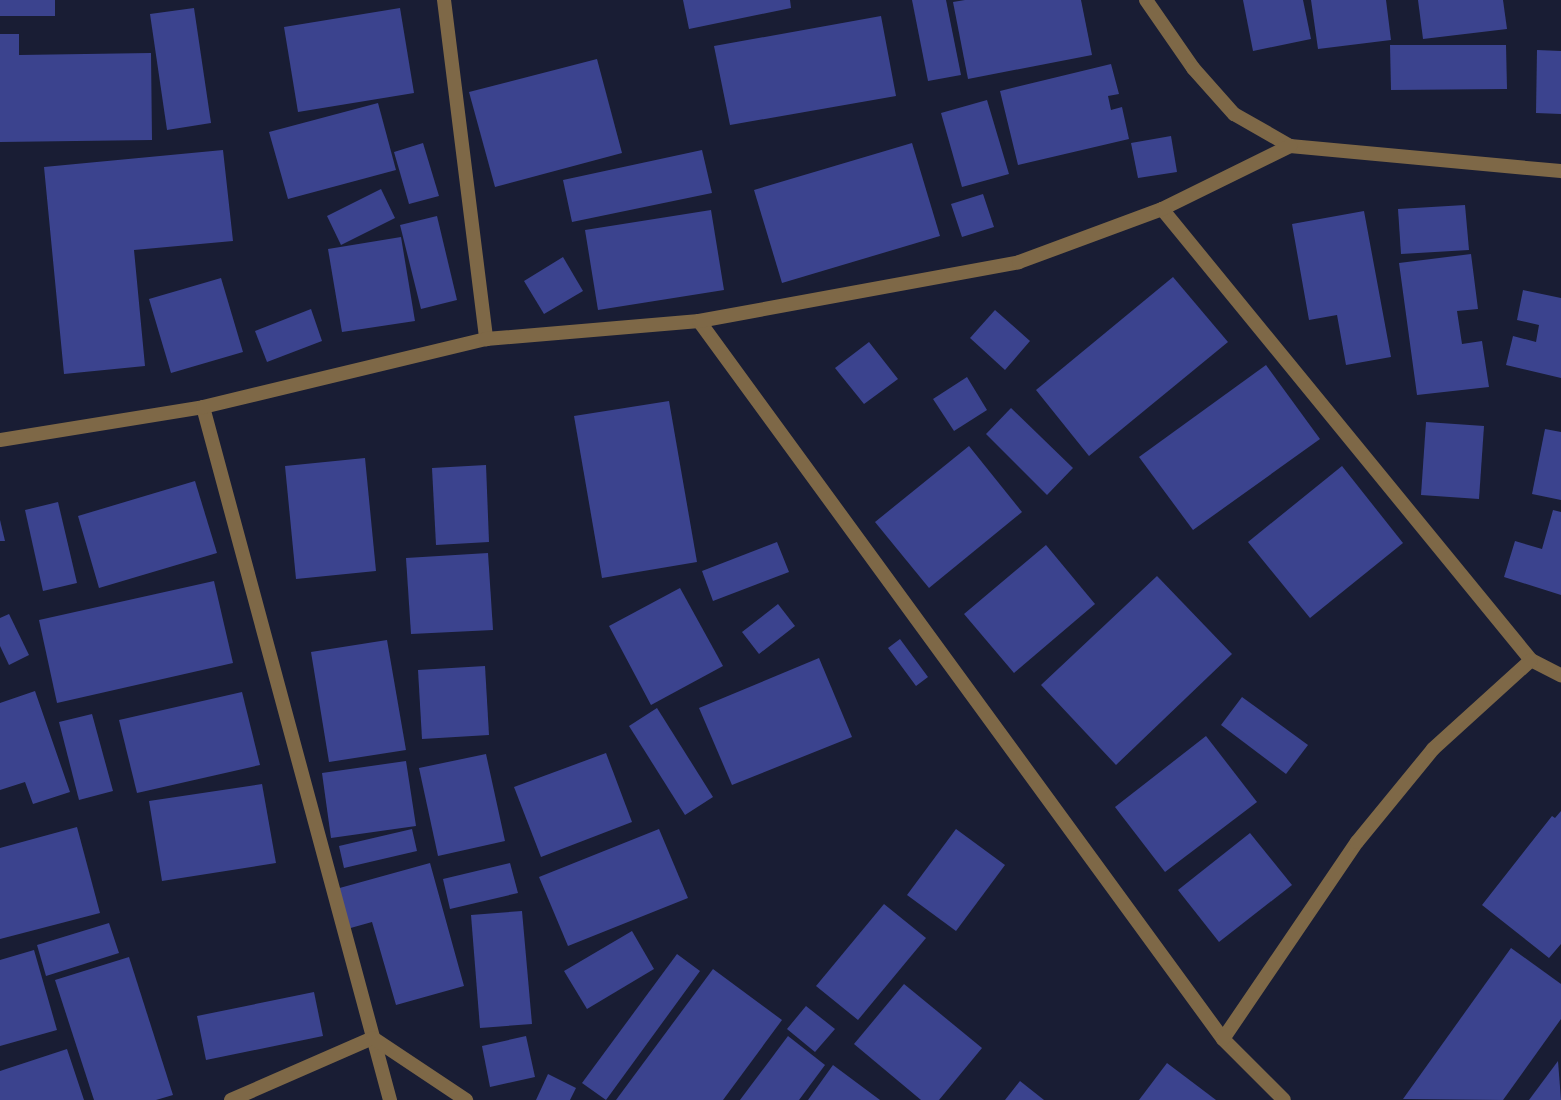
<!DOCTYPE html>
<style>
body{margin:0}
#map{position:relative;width:1561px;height:1100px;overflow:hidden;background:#191d34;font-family:"Nunito Sans",sans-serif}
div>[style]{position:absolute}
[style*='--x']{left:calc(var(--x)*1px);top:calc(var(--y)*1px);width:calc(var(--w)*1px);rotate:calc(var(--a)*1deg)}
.building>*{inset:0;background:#3b438e}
.minor>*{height:14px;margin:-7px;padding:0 7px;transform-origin:7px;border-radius:7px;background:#7e6847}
span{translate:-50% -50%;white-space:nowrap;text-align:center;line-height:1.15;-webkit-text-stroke:5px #191d34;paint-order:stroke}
</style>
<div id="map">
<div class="building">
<div style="clip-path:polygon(0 0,55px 0,55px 16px,0 16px)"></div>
<div style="clip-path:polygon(683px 0,790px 0,791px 8px,689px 29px)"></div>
<div style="clip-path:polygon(912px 0,946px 0,961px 75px,928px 81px)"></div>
<div style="clip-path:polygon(965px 0,1081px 0,1092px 55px,968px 79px,953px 2px)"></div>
<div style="clip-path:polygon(1243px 0,1303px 0,1311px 39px,1253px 51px)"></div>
<div style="clip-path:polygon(1311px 0,1386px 0,1391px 40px,1318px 49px)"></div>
<div style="clip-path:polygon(1418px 0,1503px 0,1507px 29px,1423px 39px)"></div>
<div style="clip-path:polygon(194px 8px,211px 123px,167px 130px,150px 14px)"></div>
<div style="clip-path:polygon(400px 8px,414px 93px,298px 112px,284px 27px)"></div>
<div style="clip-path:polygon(881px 16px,896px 96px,730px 125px,714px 46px)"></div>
<div style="clip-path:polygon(0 34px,19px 34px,19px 55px,151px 53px,152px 140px,0 142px)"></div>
<div style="clip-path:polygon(1390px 45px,1506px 45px,1507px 89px,1391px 90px)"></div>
<div style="clip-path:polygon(1537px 50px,1561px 51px,1561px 114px,1536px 113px)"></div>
<div style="clip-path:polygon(597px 59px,622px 153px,495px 187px,469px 92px)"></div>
<div style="clip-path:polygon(1111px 64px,1119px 94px,1108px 96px,1111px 110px,1122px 107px,1129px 139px,1018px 165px,1000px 91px)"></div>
<div style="clip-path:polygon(987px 100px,1009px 174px,962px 187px,941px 113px)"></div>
<div style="clip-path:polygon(378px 103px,396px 170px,288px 199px,269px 132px)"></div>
<div style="clip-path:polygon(1171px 136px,1177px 172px,1138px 178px,1131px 143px)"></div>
<div style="clip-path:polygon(423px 143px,439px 196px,409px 204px,394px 152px)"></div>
<div style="clip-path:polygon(912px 143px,940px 236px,782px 283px,754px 190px)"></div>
<div style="clip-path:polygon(223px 150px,233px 241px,134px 250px,145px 366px,64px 374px,44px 167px)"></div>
<div style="clip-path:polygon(702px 150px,712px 193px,572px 222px,563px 180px)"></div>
<div style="clip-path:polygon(381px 189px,395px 218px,341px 245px,327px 216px)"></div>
<div style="clip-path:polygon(983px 194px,994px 227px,962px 237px,951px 204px)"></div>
<div style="clip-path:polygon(1465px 205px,1469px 250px,1401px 254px,1398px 209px)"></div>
<div style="clip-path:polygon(711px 210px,724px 290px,598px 310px,585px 230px)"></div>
<div style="clip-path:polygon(1364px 211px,1391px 357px,1346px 365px,1337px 315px,1309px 320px,1292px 224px)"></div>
<div style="clip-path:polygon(437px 216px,457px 300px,421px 309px,400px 225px)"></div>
<div style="clip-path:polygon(401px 237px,415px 321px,342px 332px,328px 249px)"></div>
<div style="clip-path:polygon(1471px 254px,1478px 309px,1457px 311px,1462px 344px,1482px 341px,1489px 387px,1417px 395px,1399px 263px)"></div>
<div style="clip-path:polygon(563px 257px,583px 291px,544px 314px,524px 281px)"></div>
<div style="clip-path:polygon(1173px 277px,1228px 342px,1089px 456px,1036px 390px)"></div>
<div style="clip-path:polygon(221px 278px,243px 352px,171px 373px,149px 299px)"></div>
<div style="clip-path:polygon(1523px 290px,1561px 298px,1561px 378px,1506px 365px,1513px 336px,1536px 342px,1539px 325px,1517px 320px)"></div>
<div style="clip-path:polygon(311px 309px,322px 341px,267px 362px,255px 331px)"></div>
<div style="clip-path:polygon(995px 310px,1030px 341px,1005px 370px,970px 338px)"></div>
<div style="clip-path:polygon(869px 342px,898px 379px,864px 404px,835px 368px)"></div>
<div style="clip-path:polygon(1266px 365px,1320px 439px,1193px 530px,1139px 457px)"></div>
<div style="clip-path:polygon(967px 377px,987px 410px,954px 431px,933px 399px)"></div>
<div style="clip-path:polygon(669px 401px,697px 562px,602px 578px,574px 416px)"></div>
<div style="clip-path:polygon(1011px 408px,1073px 468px,1047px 495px,986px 434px)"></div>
<div style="clip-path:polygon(1426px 422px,1484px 426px,1479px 499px,1421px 495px)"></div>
<div style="clip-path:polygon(1545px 429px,1561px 432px,1561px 500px,1532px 494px)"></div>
<div style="clip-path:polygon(969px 446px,1022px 512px,929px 588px,875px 522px)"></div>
<div style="clip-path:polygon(365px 458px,376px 571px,296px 579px,285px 466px)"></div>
<div style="clip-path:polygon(486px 465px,489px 542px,436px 545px,432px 468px)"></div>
<div style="clip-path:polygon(1342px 466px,1403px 543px,1310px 618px,1248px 542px)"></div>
<div style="clip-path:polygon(195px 481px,217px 553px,99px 588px,78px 516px)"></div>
<div style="clip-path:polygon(58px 502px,77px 583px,43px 591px,25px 510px)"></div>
<div style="clip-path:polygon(1553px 510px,1561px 512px,1561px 595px,1504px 577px,1515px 541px,1542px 549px)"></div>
<div style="clip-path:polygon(0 520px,5px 541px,0 541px)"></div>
<div style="clip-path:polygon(777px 542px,789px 572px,713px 601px,702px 571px)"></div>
<div style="clip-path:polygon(1046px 545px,1095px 604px,1014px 673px,964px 614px)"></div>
<div style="clip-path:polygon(488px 553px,493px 630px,411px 634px,406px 558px)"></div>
<div style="clip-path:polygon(1157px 576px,1232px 654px,1116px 765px,1041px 685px)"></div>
<div style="clip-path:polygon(214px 581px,233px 663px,57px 703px,39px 620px)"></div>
<div style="clip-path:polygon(680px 588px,723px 666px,651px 705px,609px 626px)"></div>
<div style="clip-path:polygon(778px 604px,795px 626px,759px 654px,742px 632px)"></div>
<div style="clip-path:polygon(9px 614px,29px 655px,9px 665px,0 646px,0 618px)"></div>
<div style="clip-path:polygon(900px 639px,928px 677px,916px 686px,888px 648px)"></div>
<div style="clip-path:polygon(387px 640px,406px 750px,329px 762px,311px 652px)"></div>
<div style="clip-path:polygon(819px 658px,852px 737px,732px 785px,699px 708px)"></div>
<div style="clip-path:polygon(485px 666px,489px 735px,422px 739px,418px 670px)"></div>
<div style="clip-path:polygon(35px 691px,70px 792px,33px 804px,25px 782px,0 790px,0 703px)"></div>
<div style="clip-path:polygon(242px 692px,260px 765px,137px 793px,119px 720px)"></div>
<div style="clip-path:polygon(1242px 697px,1308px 745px,1286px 774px,1221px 725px)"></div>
<div style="clip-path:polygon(657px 708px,713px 797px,685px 815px,629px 726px)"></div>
<div style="clip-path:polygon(92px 714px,113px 791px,79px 800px,59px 722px)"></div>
<div style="clip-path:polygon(1206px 736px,1257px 802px,1165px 872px,1115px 807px)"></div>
<div style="clip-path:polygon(606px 753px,632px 822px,541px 857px,514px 787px)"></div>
<div style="clip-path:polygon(486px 754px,505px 841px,438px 856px,419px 768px)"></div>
<div style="clip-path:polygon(406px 761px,416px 826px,331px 838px,322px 773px)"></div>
<div style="clip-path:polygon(262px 784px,276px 863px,162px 881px,149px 801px)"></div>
<div style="clip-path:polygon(1561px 811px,1561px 944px,1549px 958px,1482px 905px,1552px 816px,1555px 818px)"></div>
<div style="clip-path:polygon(77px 827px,100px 913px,0 939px,0 848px)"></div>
<div style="clip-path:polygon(412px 829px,417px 851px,344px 868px,339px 846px)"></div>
<div style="clip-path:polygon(659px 829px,688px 898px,568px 946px,539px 877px)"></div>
<div style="clip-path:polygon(956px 829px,1005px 865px,956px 931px,907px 895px)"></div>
<div style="clip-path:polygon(1250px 833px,1292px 885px,1219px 942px,1178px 890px)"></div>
<div style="clip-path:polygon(430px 863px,464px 986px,396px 1005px,372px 922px,347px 929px,336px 889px)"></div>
<div style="clip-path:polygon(510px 863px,518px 893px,450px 909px,443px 879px)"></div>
<div style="clip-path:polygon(884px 904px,926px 938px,858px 1020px,816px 986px)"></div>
<div style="clip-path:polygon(522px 911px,532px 1024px,480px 1028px,471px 915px)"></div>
<div style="clip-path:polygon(109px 923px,119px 953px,46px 976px,37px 945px)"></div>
<div style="clip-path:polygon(632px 931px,654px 969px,587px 1009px,564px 971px)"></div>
<div style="clip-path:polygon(1511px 948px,1561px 984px,1561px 1019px,1503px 1100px,1403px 1099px)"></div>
<div style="clip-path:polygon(34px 950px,57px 1030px,0 1046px,0 960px)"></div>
<div style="clip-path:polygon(677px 954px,700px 971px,606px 1100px,582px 1083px)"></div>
<div style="clip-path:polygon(129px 957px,173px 1095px,156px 1100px,94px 1100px,55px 980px)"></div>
<div style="clip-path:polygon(713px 969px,782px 1020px,723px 1100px,616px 1100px)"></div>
<div style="clip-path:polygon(904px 984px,982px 1048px,939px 1100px,921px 1100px,854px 1044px)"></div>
<div style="clip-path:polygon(314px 992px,323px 1036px,206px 1060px,197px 1016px)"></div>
<div style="clip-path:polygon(806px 1006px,835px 1029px,815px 1052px,787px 1029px)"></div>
<div style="clip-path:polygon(526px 1036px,535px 1077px,490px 1087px,482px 1046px)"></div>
<div style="clip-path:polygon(788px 1036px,825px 1065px,799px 1100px,740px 1100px)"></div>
<div style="clip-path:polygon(67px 1049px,84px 1100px,0 1100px,0 1071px)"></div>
<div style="clip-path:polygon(1558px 1061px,1561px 1100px,1529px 1100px)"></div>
<div style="clip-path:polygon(1167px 1063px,1216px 1100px,1139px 1100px)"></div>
<div style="clip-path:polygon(833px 1065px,880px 1100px,808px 1100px)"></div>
<div style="clip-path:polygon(548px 1074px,576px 1088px,570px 1100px,536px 1100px)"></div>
<div style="clip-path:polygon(1020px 1081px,1044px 1100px,1005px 1100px)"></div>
</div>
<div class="minor">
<div style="--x:444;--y:0;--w:342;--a:82.9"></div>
<div style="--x:1146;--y:0;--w:83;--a:55.3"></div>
<div style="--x:1193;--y:68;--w:62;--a:48.3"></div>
<div style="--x:1234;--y:114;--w:64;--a:29.7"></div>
<div style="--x:1290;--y:146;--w:272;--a:5.3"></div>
<div style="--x:1162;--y:209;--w:583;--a:50.71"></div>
<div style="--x:1531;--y:660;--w:34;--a:27"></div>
<div style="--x:699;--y:321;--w:889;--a:53.88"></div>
<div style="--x:1223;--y:1039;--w:86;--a:45"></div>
<div style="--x:203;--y:407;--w:718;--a:74.9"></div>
<div style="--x:0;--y:440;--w:206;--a:-9.2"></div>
<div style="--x:203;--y:407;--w:291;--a:-13.5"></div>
<div style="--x:486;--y:339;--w:214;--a:-4.8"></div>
<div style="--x:699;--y:321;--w:325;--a:-10.4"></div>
<div style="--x:1019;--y:262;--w:153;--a:-20.3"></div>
<div style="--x:1162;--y:209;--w:143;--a:-26.2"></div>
<div style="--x:1223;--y:1039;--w:238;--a:-55.8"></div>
<div style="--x:1357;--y:842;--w:120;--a:-50.7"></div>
<div style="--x:1433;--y:749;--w:132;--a:-42.2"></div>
<div style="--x:231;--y:1100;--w:155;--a:-23.6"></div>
<div style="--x:373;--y:1038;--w:112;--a:33.7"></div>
</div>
</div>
